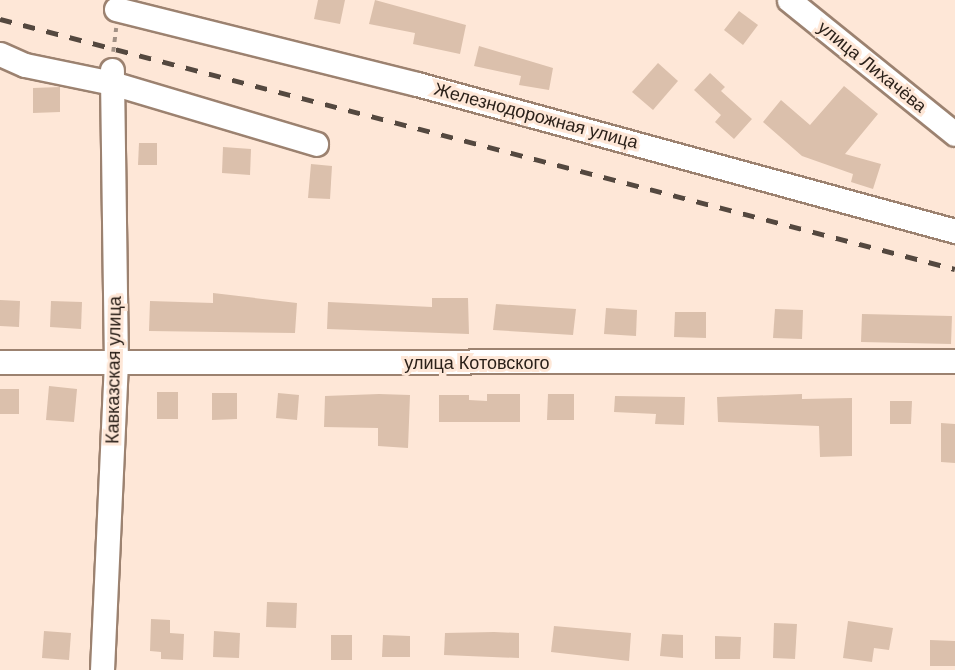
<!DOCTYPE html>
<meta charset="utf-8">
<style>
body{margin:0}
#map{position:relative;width:955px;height:670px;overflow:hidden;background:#fee7d7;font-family:Helvetica,sans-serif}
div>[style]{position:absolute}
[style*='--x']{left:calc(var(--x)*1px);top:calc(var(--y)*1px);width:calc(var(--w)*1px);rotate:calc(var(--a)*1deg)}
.building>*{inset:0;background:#dbc0ac}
.path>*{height:3.5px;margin-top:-1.75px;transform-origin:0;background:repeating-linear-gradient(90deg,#a19084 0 5px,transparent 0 10px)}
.roads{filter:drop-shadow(2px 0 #9c8270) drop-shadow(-2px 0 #9c8270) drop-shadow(0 2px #9c8270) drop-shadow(0 -2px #9c8270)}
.minor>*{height:23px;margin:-11.5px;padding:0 11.5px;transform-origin:11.5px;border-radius:11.5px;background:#fff}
.rail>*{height:5px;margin-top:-2.5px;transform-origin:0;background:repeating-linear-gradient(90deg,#54483f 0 12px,transparent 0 24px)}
span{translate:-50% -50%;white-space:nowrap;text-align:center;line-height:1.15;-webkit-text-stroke:6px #fee7d7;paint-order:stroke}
.street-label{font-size:18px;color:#2b211a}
</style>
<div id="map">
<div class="building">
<div style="clip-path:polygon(318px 0,345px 0,340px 24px,314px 19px)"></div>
<div style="clip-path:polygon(375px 0,466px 25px,460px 54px,413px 44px,415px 33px,369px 24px)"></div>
<div style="clip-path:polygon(739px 11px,758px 25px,743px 45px,724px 30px)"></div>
<div style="clip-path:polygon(479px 46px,553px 68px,549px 90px,519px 85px,521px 76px,474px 66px)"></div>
<div style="clip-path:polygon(658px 63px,678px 81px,653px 110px,632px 92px)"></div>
<div style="clip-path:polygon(710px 73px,725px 87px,721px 91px,752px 119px,734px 139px,715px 122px,721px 115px,694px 90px)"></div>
<div style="clip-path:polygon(844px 86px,878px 114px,845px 154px,881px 164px,873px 189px,851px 182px,853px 174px,802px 156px,763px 122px,781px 100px,810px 125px)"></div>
<div style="clip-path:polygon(60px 87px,60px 112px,33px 113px,33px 88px)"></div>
<div style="clip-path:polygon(139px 143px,157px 143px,157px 165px,138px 165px)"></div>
<div style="clip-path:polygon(223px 147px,251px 149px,250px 175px,222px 173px)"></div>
<div style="clip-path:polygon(311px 164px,332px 166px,330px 199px,308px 198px)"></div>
<div style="clip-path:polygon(213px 293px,297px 303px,295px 333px,149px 331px,150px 301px,213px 303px)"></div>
<div style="clip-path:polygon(432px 298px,468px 298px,469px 334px,327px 329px,328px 302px,432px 307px)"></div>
<div style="clip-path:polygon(0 300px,20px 301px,19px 327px,0 326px)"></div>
<div style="clip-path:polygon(51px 301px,82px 302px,81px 329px,50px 327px)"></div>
<div style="clip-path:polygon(496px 304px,576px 309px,573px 335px,493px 330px)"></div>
<div style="clip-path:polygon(606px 308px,637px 310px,636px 336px,604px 334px)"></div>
<div style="clip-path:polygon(775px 309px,803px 310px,802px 339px,773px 338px)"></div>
<div style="clip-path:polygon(675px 312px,706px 312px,706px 338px,674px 337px)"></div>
<div style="clip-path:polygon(862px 314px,952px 316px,951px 344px,861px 342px)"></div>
<div style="clip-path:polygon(49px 386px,77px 389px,74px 422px,46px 420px)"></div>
<div style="clip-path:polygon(0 389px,19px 389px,19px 414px,0 414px)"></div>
<div style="clip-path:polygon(157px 392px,178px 392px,178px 419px,157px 419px)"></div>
<div style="clip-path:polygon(212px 393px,237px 393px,237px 419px,212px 420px)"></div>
<div style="clip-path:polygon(278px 393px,299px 395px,297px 420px,276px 418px)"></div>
<div style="clip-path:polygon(379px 394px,410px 395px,408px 448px,378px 446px,378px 428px,324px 427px,325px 396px)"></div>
<div style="clip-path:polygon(487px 394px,520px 394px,520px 422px,439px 422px,439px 395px,469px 395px,469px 400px,487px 401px)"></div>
<div style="clip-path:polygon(548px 394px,574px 394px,574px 420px,547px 420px)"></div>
<div style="clip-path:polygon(802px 394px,802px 399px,852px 398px,852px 456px,820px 457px,819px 426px,718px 422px,717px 397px)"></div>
<div style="clip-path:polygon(615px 396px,685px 397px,684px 425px,655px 424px,656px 414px,614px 412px)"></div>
<div style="clip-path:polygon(890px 401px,912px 401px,911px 424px,890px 424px)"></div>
<div style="clip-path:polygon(941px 423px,955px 424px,955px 463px,941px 462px)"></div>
<div style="clip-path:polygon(267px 602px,297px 603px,296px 628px,266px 627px)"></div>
<div style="clip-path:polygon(151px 619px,170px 620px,170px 633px,184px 634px,183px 660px,161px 659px,161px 652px,150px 651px)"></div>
<div style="clip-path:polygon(848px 621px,893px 628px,889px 650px,874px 648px,872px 662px,843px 658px)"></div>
<div style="clip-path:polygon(774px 623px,797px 624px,795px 659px,773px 658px)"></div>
<div style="clip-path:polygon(554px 626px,631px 633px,629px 661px,551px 652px)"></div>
<div style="clip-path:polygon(44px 631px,71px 633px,69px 660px,42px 658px)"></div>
<div style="clip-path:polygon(214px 631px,240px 633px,239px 658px,213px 657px)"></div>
<div style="clip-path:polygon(494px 632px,519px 633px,519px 658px,444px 655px,445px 633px)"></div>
<div style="clip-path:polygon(662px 634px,683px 635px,683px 658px,660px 656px)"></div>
<div style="clip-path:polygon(331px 635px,352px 635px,352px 660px,331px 660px)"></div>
<div style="clip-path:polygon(383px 635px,410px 636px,410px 657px,382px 657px)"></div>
<div style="clip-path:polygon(715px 636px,741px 637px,740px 659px,715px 659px)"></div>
<div style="clip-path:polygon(930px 640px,955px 641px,955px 666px,930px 666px)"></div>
</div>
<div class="path">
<div style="--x:113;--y:52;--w:24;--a:-83"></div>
</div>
<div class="roads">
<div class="minor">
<div style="--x:789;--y:0;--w:213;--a:38.9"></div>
<div style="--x:116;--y:9;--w:310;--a:14"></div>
<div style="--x:417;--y:84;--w:558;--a:15.28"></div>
<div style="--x:0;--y:54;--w:27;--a:24"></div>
<div style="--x:25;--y:65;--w:89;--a:11.7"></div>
<div style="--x:112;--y:83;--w:213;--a:16.6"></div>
<div style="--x:0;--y:362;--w:955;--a:-0.06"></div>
<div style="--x:102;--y:670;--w:306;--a:-87.4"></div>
<div style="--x:116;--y:364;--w:294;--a:-90.8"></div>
</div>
</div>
<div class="rail">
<div style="--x:0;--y:19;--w:987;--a:14.67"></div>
</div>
<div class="street-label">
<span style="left:872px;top:67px;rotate:39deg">улица Лихачёва</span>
<span style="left:536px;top:116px;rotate:15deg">Железнодорожная улица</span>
<span style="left:477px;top:363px">улица Котовского</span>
<span style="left:114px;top:370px;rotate:-89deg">Кавказская улица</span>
</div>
</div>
